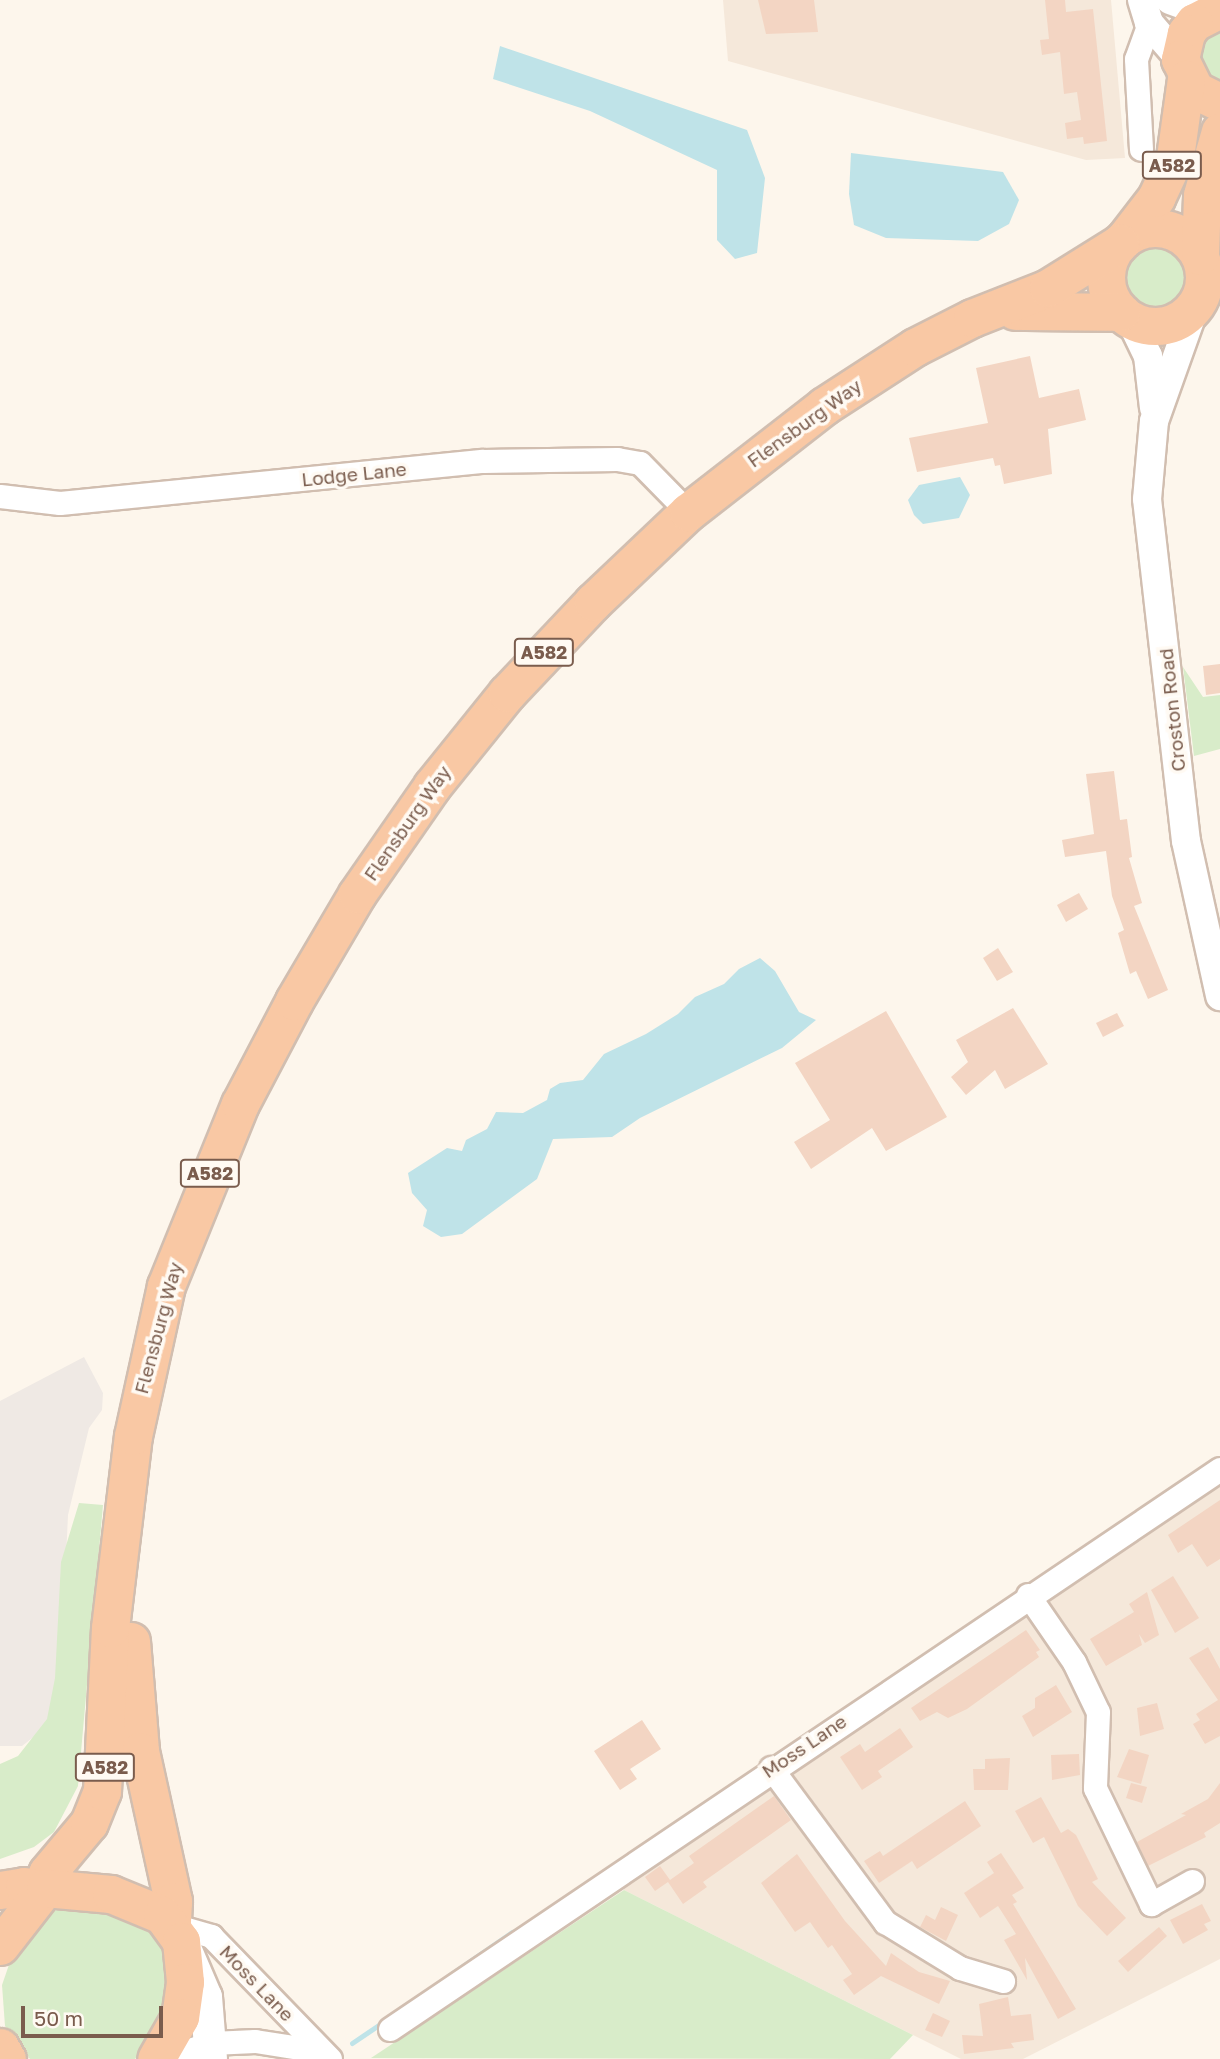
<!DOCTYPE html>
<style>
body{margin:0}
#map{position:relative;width:1220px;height:2059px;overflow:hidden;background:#fdf6ec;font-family:"Golos Text",sans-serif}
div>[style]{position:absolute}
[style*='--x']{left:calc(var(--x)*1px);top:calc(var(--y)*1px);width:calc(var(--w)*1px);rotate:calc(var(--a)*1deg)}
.residential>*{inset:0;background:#f5e8da}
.industrial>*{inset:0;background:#efe9e4}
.green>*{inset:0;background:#d8ecc9}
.round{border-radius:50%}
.water>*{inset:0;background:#bfe3e8}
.stream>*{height:5px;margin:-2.5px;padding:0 2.5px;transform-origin:2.5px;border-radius:2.5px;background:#bfe3e8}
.building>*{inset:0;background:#f3d5c3}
.roads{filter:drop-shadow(2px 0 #d1beb0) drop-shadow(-2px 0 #d1beb0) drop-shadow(0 2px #d1beb0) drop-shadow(0 -2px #d1beb0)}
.minor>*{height:23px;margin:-11.5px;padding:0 11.5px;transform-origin:11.5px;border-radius:11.5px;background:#fff}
.tertiary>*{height:28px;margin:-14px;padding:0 14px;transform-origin:14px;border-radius:14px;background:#fff}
.secondary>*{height:32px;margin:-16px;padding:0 16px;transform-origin:16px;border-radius:16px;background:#fff}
.trunk>*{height:37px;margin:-18.5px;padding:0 18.5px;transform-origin:18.5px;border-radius:18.5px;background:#f9c8a4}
.trunk>.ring{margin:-18.5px;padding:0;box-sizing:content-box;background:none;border:37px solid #f9c8a4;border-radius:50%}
span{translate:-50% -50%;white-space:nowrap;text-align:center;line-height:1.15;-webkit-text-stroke:7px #fffaf3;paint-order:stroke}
.shield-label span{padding:2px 5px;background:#fffaf3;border:2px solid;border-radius:5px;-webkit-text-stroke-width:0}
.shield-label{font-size:18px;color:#7a5c4d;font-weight:700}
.street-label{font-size:19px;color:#7a5c4d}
.scale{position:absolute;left:21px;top:2006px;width:142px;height:32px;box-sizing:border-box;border:4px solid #7a5c4d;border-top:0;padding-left:9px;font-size:21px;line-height:24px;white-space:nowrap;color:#7a5c4d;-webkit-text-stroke:5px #fffaf3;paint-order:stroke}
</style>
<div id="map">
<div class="residential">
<div style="clip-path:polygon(723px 0,1111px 0,1125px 158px,1086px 160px,728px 61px)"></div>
<div style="clip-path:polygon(1220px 1476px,1220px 1959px,1023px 2059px,961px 2059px,624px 1890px,623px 1876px)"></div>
</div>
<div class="industrial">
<div style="clip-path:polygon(84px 1357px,103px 1393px,102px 1410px,89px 1428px,68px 1515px,59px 1708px,45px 1728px,22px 1746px,0 1746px,0 1401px)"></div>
</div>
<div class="green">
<div style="clip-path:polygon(1220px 23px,1220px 89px,1199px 74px,1196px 44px)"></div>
<div class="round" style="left:1121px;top:244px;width:68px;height:68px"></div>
<div style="clip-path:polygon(1183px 667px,1203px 697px,1220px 695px,1220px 749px,1194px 756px)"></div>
<div style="clip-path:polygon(79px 1503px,103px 1505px,78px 1786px,54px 1832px,34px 1847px,0 1859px,0 1764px,18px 1756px,47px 1719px,55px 1678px,61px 1562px)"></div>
<div style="clip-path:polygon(624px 1890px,913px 2035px,890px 2059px,371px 2058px)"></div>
<div style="clip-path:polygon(63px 1907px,96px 1907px,146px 1928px,164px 1948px,173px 1988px,149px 2044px,135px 2059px,30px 2059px,5px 2026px,2px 1985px,13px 1953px,42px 1917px)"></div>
</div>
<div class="water">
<div style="clip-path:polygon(500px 46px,747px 130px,765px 178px,757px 253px,735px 259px,717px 240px,717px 170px,590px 111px,493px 79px)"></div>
<div style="clip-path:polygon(851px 153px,1003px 172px,1019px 200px,1009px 224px,978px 241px,886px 238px,854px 225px,849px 194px)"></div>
<div style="clip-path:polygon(960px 477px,970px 495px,959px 518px,923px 524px,914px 515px,908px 500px,919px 485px)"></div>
<div style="clip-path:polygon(760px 958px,775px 971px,799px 1012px,816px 1020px,782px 1048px,640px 1118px,612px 1137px,553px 1139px,537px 1179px,462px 1234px,441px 1237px,423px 1226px,427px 1210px,412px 1193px,408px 1173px,447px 1148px,462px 1151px,466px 1140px,487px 1129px,496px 1112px,523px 1113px,547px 1100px,550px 1089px,560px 1083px,583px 1080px,604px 1054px,646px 1034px,678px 1014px,695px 997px,724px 984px,739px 969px)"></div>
</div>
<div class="stream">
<div style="--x:448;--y:1976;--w:78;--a:-34.5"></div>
<div style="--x:352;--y:2043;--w:41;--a:-34.1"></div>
</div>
<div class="building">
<div style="clip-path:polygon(758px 0,814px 0,818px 32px,766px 34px)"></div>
<div style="clip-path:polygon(1045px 0,1065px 0,1066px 12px,1093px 9px,1107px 141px,1084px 144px,1083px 137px,1067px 139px,1065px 123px,1081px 120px,1077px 92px,1064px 94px,1060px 52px,1042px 55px,1040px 40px,1049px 39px)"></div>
<div style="clip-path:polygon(1030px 356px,1039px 398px,1079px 389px,1086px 420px,1048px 429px,1052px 474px,1004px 484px,1000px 465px,995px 466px,993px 458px,917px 472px,909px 438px,988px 423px,976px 368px)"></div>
<div style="clip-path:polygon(1220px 664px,1220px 693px,1206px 695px,1203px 666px)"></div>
<div style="clip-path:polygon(1114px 771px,1120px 820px,1127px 819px,1132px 857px,1129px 858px,1142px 903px,1134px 906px,1168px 990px,1148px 999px,1136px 971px,1130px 974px,1118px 933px,1124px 930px,1112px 896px,1106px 851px,1065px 857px,1062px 840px,1094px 834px,1086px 774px)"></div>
<div style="clip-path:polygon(1079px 893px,1088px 909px,1066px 922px,1057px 905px)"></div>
<div style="clip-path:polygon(998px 948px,1013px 972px,997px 981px,983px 958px)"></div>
<div style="clip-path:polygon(1013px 1008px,1048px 1064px,1005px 1089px,995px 1070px,966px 1095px,951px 1077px,968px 1062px,956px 1040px)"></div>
<div style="clip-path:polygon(886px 1011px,947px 1117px,886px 1151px,872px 1128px,811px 1169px,794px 1142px,830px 1120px,795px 1063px)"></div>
<div style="clip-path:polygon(1117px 1013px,1124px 1026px,1103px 1037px,1096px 1023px)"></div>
<div style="clip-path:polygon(1220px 1500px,1220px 1559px,1207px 1567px,1192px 1544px,1178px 1553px,1168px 1535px)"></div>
<div style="clip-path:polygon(1173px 1576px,1199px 1618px,1175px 1633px,1151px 1590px)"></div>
<div style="clip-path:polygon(1147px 1592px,1159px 1635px,1145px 1643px,1139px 1634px,1142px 1645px,1106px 1666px,1090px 1639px,1134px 1612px,1129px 1604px)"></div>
<div style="clip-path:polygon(1026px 1630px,1040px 1650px,1036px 1652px,1039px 1657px,967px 1709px,948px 1718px,937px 1712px,920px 1721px,911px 1708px)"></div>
<div style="clip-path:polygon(1208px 1647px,1220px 1669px,1220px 1736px,1205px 1744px,1193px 1724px,1200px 1720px,1196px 1714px,1218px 1700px,1189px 1658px)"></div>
<div style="clip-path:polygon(1056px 1685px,1072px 1712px,1033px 1737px,1022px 1716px,1035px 1708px,1035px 1698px)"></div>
<div style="clip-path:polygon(1157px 1703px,1164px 1729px,1140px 1736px,1137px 1708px)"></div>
<div style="clip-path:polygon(642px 1720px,661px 1749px,630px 1769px,637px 1779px,620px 1790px,594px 1751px)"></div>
<div style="clip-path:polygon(900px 1728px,913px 1747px,878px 1771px,882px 1777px,862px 1790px,840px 1757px,860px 1744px,865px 1752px)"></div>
<div style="clip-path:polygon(1129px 1749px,1149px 1755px,1141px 1784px,1117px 1777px)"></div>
<div style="clip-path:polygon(1079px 1754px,1080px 1775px,1052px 1780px,1051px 1755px)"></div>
<div style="clip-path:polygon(1010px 1758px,1008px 1790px,974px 1790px,973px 1769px,985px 1769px,985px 1759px)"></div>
<div style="clip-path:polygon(1131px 1783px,1147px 1787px,1142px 1803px,1126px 1798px)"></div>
<div style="clip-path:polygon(1220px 1783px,1220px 1823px,1204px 1833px,1206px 1837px,1148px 1866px,1137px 1842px,1186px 1815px,1181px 1814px,1208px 1799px)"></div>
<div style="clip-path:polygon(774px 1796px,791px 1820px,703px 1882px,707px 1887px,683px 1904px,668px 1882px,655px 1891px,645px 1877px,660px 1866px,670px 1880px,694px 1863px,689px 1856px)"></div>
<div style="clip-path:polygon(1041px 1797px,1061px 1833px,1068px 1829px,1076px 1835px,1098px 1879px,1092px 1882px,1126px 1918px,1107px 1936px,1078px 1906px,1044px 1837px,1033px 1843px,1015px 1811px)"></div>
<div style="clip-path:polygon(965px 1801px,981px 1826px,917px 1869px,912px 1861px,879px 1883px,864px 1861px,880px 1851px,883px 1856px)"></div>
<div style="clip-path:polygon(1001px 1853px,1024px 1888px,1012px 1895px,1017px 1902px,1013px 1904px,1076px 2009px,1058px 2019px,1025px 1958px,1027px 1980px,1004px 1940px,1016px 1934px,998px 1906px,980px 1918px,964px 1893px,994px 1873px,987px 1862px)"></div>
<div style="clip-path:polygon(797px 1854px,845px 1921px,886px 1966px,891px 1953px,919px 1972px,950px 1981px,939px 2004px,881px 1976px,854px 1995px,843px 1980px,852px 1974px,832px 1945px,828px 1948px,810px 1922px,795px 1932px,761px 1883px)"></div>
<div style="clip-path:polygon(1202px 1904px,1211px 1921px,1204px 1924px,1208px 1930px,1183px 1944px,1170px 1920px)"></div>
<div style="clip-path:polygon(941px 1907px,958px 1915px,946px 1941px,920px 1927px,926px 1915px,935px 1920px)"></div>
<div style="clip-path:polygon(1159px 1927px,1167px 1936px,1128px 1972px,1118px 1961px)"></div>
<div style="clip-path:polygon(1008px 1997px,1011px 2016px,1031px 2014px,1034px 2040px,1011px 2043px,1014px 2048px,964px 2054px,962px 2035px,983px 2036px,979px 2004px)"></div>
<div style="clip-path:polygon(933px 2013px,950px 2021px,942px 2037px,925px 2030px)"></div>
</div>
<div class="roads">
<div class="minor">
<div style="--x:1141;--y:149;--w:90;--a:-93.2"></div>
<div style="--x:1136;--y:59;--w:38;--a:-70"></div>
<div style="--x:1204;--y:283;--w:16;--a:4"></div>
<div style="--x:0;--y:496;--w:60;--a:6.7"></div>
<div style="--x:60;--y:503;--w:425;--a:-5.7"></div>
<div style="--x:483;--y:461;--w:134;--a:-0.9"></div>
<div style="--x:617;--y:459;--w:23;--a:10"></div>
<div style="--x:640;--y:463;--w:69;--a:45.6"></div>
<div style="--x:1028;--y:1595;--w:81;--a:55.5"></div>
<div style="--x:1074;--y:1662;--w:55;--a:64.4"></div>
<div style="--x:1098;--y:1712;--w:76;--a:92.3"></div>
<div style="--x:1095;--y:1788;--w:129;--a:64.2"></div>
<div style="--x:1151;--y:1904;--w:47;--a:-29.3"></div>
<div style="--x:771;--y:1768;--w:192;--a:53.5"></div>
<div style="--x:885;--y:1922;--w:88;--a:31.5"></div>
<div style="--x:960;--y:1968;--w:45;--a:16.8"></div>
<div style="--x:173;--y:1925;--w:40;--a:16"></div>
<div style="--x:211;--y:1936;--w:171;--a:45.9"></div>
<div style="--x:390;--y:2029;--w:1001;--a:-34.01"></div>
<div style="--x:161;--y:2059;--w:52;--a:-17.7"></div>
<div style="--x:211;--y:2043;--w:44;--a:-2.6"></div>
<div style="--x:255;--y:2041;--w:46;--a:8.8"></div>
<div style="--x:300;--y:2048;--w:27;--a:24"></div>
</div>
<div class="tertiary">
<div style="--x:1142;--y:0;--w:24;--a:73"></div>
<div style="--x:1149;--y:23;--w:48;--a:49.3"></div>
<div style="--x:1170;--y:0;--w:38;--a:20"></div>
<div style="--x:1195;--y:306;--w:122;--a:109.6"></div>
<div style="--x:1154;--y:421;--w:78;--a:95.1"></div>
<div style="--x:1147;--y:499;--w:344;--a:83.5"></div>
<div style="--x:1186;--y:841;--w:159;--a:77.6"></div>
<div style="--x:1130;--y:319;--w:41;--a:64.1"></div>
<div style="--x:1148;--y:356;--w:52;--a:83.4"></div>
</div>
<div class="secondary">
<div style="--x:185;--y:1948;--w:53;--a:66.8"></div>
<div style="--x:206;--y:1997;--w:62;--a:85.4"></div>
</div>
<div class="trunk">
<div style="--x:1220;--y:9;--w:29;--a:153"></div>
<div style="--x:1194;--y:22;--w:14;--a:126"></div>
<div style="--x:1186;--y:33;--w:27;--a:103"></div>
<div style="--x:1180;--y:59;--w:34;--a:64"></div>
<div style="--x:1195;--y:90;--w:28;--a:26"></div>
<div class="ring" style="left:1106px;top:228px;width:61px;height:61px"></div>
<div style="--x:1125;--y:238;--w:51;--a:-52.2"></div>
<div style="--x:1156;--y:198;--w:45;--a:-65.1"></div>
<div style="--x:1175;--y:157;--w:79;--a:-82"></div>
<div style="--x:1200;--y:256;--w:61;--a:-88.1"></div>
<div style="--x:1202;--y:195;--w:66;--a:-74.3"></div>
<div style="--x:1015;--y:311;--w:106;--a:0.5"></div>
<div style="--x:131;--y:1641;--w:110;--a:85.3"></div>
<div style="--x:140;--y:1751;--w:154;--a:77.6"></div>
<div style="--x:173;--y:1901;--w:22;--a:93"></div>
<div style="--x:45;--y:1888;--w:15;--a:-82"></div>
<div style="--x:47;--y:1873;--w:65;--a:-50"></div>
<div style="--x:89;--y:1823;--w:35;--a:-68"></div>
<div style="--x:102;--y:1791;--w:163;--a:-87.2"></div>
<div style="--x:110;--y:1628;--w:193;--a:-83.2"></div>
<div style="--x:133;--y:1436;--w:154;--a:-77.6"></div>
<div style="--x:166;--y:1286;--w:196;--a:-67.9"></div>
<div style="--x:240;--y:1104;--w:116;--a:-62.3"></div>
<div style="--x:294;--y:1001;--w:124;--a:-59.5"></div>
<div style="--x:357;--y:894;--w:131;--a:-55.2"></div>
<div style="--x:432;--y:786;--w:119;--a:-51.1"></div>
<div style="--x:507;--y:693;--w:125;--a:-46.6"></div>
<div style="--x:593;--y:602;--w:131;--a:-43.5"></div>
<div style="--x:688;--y:512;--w:172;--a:-37.9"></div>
<div style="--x:824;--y:406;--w:108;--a:-33"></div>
<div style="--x:915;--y:347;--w:64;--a:-27"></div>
<div style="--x:972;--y:318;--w:82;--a:-21.5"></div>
<div style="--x:1048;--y:288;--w:85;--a:-32"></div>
<div style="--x:0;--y:1890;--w:24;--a:-9"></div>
<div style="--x:24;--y:1886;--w:19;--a:12"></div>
<div style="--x:0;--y:1946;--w:73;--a:-52.2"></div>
<div style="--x:45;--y:1888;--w:66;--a:5.2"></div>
<div style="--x:111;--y:1894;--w:55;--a:22.4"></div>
<div style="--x:162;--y:1915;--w:32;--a:54"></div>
<div style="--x:181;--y:1941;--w:41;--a:84.4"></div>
<div style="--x:185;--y:1982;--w:35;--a:98"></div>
<div style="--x:180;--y:2017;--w:48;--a:119.7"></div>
<div style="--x:0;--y:2047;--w:14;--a:60"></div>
</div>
</div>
<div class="shield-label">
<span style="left:1172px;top:165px">A582</span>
<span style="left:544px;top:652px">A582</span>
<span style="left:210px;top:1173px">A582</span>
<span style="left:105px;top:1767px">A582</span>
</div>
<div class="street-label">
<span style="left:804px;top:423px;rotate:-36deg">Flensburg Way</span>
<span style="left:354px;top:474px;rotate:-6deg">Lodge Lane</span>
<span style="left:1172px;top:710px;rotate:-96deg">Croston Road</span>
<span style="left:407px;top:823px;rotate:-55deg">Flensburg Way</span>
<span style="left:158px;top:1328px;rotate:-75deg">Flensburg Way</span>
<span style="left:804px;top:1746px;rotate:-34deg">Moss Lane</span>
<span style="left:257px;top:1983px;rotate:46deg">Moss Lane</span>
</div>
<div class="scale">50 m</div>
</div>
